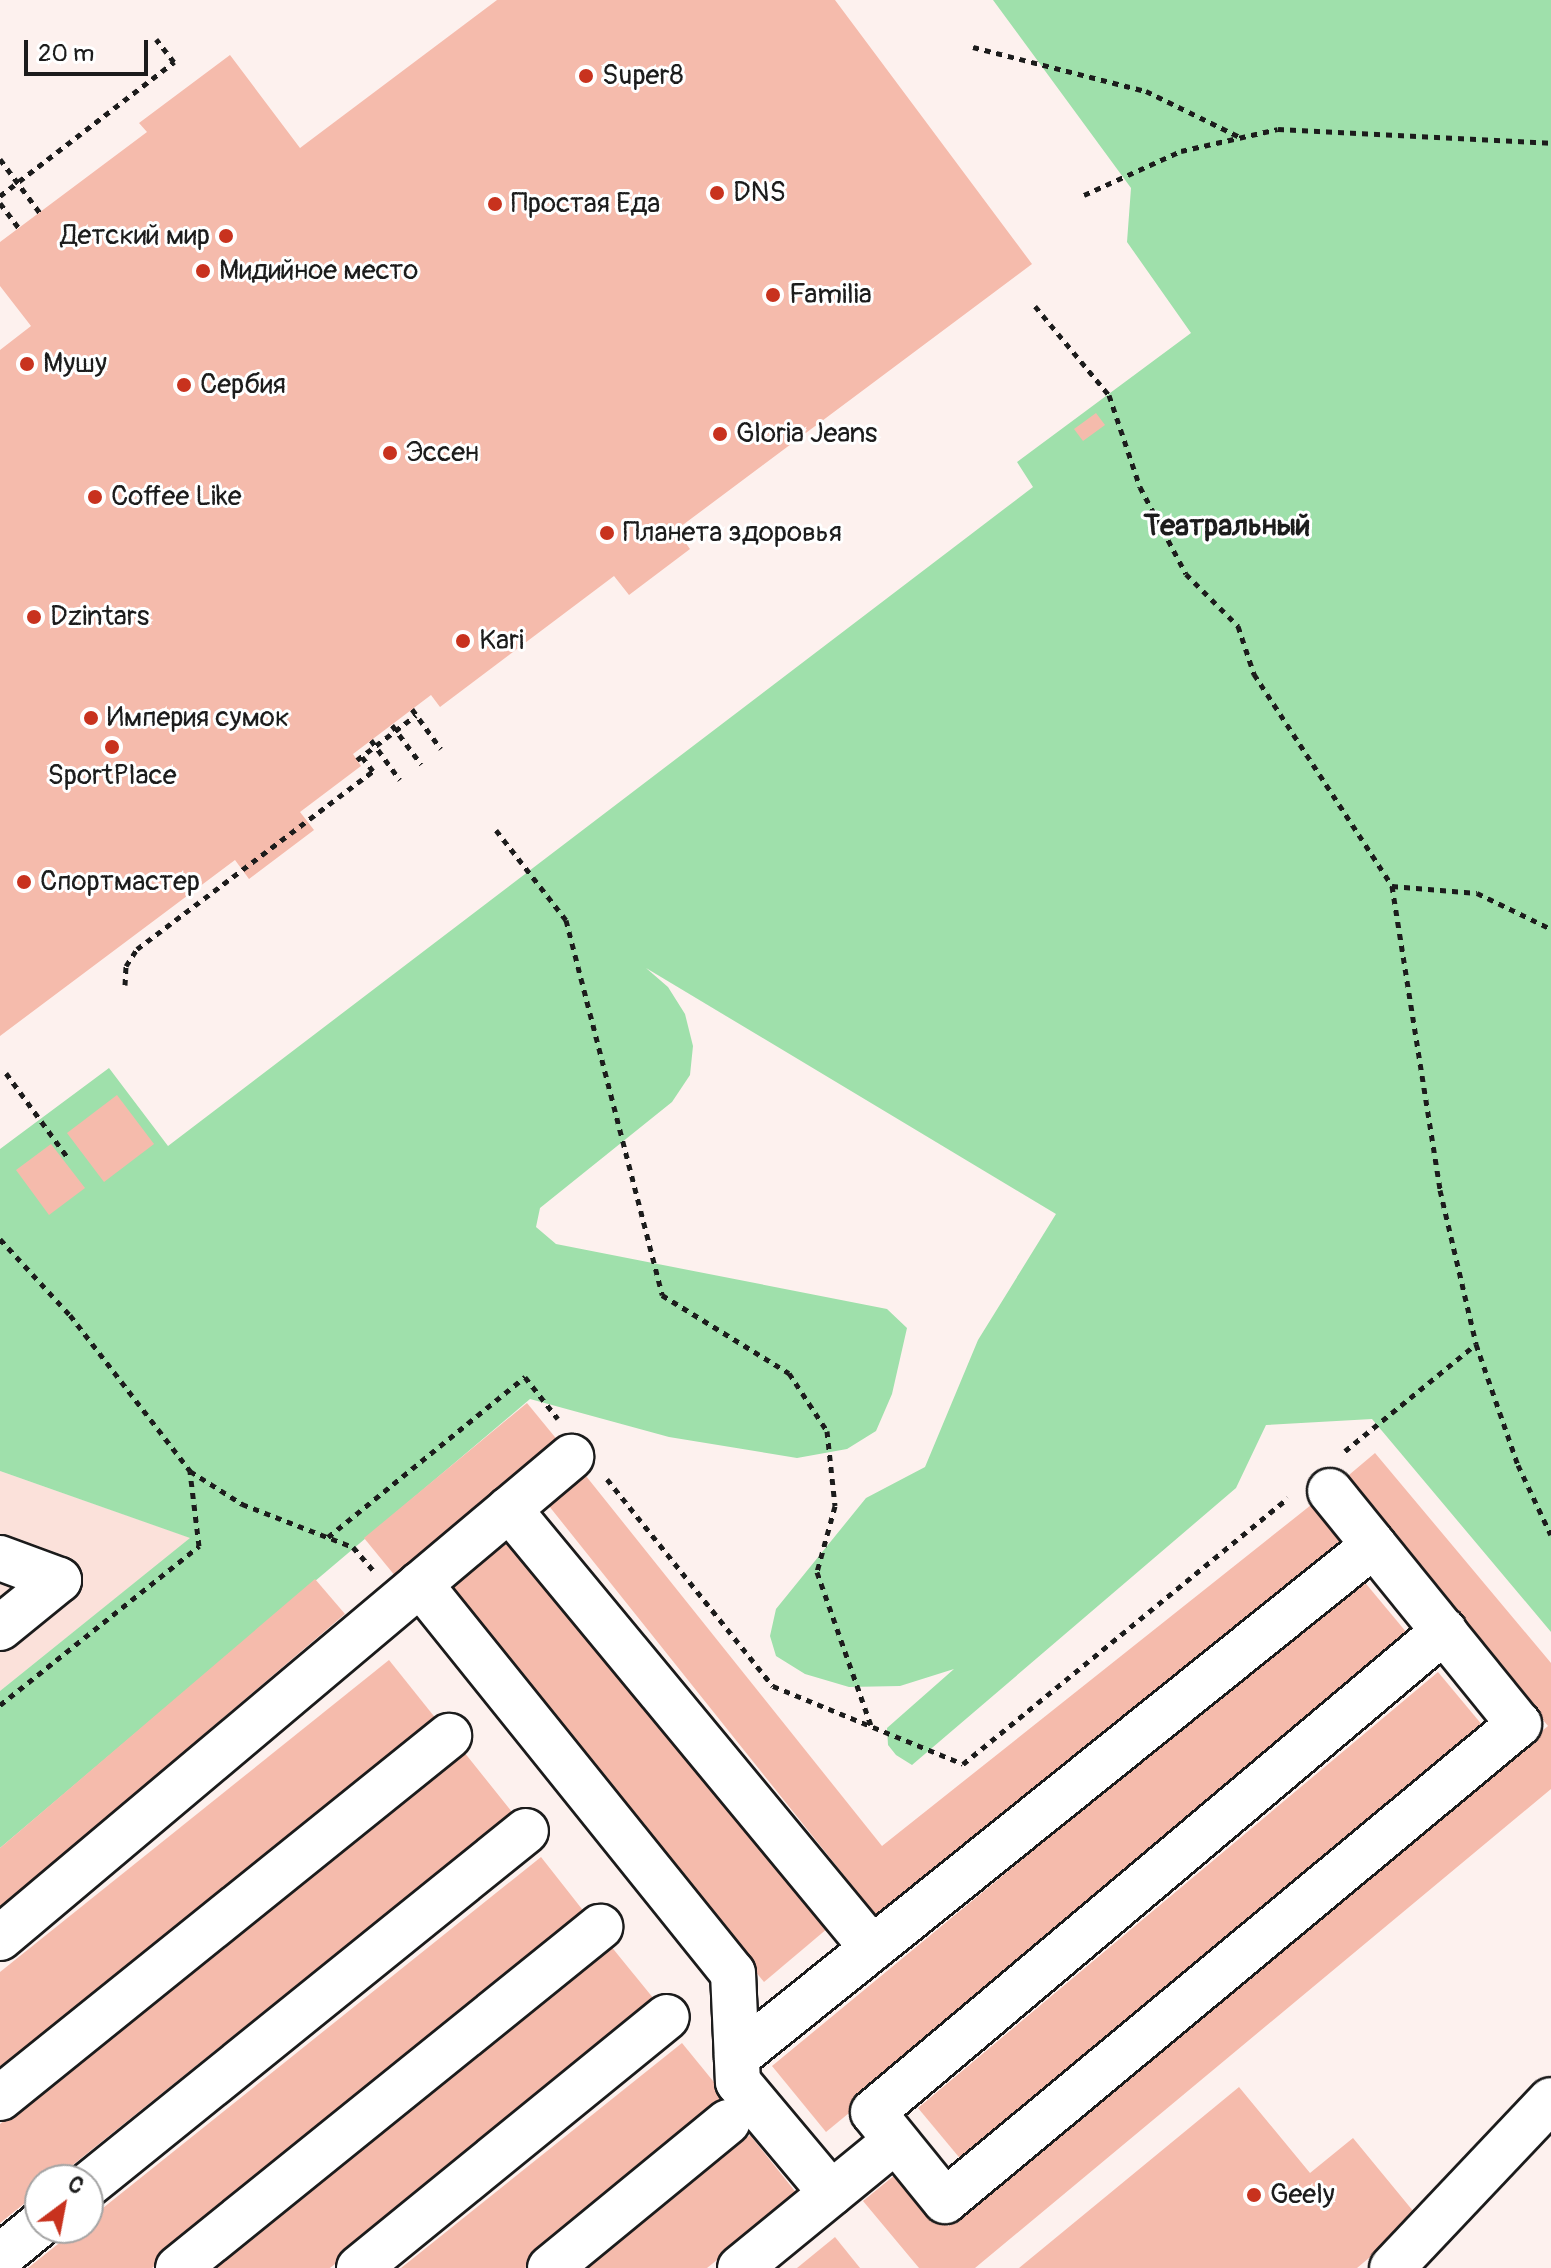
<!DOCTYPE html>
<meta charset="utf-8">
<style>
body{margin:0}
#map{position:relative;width:1551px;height:2268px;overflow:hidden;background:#fdf1ee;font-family:Pangolin,sans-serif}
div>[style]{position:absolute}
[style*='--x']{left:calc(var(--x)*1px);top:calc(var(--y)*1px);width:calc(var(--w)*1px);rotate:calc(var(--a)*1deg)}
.built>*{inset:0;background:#fbe1da}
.green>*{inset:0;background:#9fe0ab}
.building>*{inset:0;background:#f5bbac}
.path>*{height:5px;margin-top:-2.5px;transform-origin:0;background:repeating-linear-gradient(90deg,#1c1c1c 0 6px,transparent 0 12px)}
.roads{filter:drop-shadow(2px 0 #1c1c1c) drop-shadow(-2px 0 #1c1c1c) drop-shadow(0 2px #1c1c1c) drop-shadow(0 -2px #1c1c1c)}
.minor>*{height:44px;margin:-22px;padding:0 22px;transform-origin:22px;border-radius:22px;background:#fff}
.dots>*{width:22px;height:22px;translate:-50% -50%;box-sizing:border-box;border:4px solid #fff;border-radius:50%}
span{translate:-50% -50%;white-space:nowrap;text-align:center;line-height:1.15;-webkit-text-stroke:6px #fff;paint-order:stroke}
.poi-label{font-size:28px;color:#1c1c1c}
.left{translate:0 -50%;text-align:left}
.right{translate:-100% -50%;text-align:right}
.neighbourhood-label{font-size:30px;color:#1c1c1c;font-weight:700}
.north{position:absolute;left:24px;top:2164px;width:80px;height:80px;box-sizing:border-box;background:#fff;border:2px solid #a4a4a4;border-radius:50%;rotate:32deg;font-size:22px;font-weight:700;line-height:32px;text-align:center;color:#1c1c1c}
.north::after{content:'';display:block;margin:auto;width:28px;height:36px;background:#c8321e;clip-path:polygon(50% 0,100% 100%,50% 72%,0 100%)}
.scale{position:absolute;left:24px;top:40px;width:124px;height:36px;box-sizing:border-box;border:4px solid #1c1c1c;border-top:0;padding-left:10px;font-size:24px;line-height:28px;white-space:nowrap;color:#1c1c1c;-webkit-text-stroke:6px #fff;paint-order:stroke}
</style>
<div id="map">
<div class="built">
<div style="clip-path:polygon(0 1471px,191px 1538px,0 1691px)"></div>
</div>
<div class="green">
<div style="clip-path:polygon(993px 0,1551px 0,1551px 1632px,1372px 1419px,1266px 1425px,1236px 1488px,912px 1765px,896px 1755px,888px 1745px,887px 1728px,954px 1669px,900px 1686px,849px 1687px,805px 1674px,776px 1656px,770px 1636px,776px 1609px,866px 1498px,925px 1467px,978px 1340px,1056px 1214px,646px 968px,668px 987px,685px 1014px,693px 1046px,690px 1075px,672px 1102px,540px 1208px,536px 1227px,556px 1244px,887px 1309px,907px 1328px,892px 1394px,876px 1431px,847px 1449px,797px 1458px,669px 1437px,530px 1399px,0 1848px,0 1691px,190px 1538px,0 1471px,0 1149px,109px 1068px,168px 1146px,1033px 487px,1017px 462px,1191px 333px,1127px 242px,1131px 188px)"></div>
</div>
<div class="building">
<div style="clip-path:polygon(497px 0,835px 0,1032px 264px,676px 530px,690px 549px,629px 595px,614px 576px,440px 707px,431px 695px,353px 754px,361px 766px,300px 812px,314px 830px,249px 879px,235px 860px,0 1036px,0 350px,31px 326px,0 286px,0 242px,147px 132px,139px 123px,230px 55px,300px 148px)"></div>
<div style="clip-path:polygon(1096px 413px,1105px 425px,1083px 441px,1074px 429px)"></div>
<div style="clip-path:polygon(117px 1095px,154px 1144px,104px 1182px,67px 1133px)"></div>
<div style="clip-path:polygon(51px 1144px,85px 1188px,49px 1215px,16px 1170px)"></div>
<div style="clip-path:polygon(527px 1403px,559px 1442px,396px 1577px,364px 1538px)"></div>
<div style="clip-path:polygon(1375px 1453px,1551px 1663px,1551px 1789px,975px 2268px,919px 2268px,863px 2201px,901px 2170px,948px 2226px,1548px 1726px,1343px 1480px)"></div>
<div style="clip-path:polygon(586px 1476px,882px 1846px,1311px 1505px,1344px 1546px,878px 1918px,549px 1506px)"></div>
<div style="clip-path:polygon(506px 1538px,828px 1928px,764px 1982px,442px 1590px)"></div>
<div style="clip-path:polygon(315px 1579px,345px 1614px,0 1908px,0 1848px)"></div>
<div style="clip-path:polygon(1362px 1579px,1417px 1645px,826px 2132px,772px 2066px)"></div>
<div style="clip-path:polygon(389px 1660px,437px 1720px,0 2071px,0 1972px)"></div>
<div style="clip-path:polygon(1438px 1672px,1488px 1732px,968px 2168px,918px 2108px)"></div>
<div style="clip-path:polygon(464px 1752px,512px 1812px,54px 2180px,40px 2180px,40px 2191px,0 2223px,0 2124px)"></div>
<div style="clip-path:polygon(541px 1857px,589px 1918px,152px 2268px,28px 2268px,78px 2228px,88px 2228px,88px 2220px)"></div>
<div style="clip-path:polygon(610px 1945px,658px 2004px,330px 2268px,206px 2268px)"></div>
<div style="clip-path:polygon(682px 2043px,731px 2103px,525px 2268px,401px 2268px)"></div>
<div style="clip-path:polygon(1239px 2087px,1310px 2173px,1353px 2138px,1418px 2217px,1357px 2268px,1019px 2268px)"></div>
<div style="clip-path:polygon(750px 2135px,798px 2195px,707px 2268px,584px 2268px)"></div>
<div style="clip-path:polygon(835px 2237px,860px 2268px,797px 2268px)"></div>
</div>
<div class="path">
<div style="--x:973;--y:47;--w:179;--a:14.3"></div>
<div style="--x:1146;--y:91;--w:105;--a:26.1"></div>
<div style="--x:0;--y:159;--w:67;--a:53.5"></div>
<div style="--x:1084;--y:195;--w:107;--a:-24.4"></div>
<div style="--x:1181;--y:151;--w:99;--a:-12.8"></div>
<div style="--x:1278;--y:129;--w:273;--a:2.9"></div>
<div style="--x:0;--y:196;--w:220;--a:-37.6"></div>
<div style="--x:174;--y:62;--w:29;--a:-128"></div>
<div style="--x:0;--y:203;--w:31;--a:53"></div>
<div style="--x:1035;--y:306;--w:116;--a:50.3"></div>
<div style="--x:1109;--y:395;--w:97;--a:71.4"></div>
<div style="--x:1140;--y:487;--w:98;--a:62.1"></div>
<div style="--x:1186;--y:574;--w:74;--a:45"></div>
<div style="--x:1238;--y:626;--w:51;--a:71.6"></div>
<div style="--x:1254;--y:674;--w:253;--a:56.9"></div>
<div style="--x:1392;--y:886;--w:308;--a:81"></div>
<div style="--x:1440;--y:1190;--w:158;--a:76.8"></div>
<div style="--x:1476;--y:1344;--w:128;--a:70.9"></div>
<div style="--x:1518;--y:1465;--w:77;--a:64.8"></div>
<div style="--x:412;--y:709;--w:49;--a:54.1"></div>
<div style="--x:392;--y:725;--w:49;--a:53.4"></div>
<div style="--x:371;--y:740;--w:49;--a:54.1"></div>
<div style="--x:357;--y:760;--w:74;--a:-37.3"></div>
<div style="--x:496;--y:830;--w:114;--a:52.1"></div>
<div style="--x:566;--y:920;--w:387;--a:75.6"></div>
<div style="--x:662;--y:1295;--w:149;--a:31.6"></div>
<div style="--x:789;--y:1373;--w:69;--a:56.8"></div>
<div style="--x:827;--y:1431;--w:75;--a:83.9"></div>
<div style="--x:835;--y:1506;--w:68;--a:105.3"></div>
<div style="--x:817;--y:1572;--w:162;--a:70.6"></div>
<div style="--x:1392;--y:886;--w:85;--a:4.7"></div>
<div style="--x:1477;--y:893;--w:82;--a:25.9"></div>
<div style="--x:125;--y:985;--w:19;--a:-87"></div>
<div style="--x:126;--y:966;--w:20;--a:-57"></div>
<div style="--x:137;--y:949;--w:296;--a:-37"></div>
<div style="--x:373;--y:771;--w:18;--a:-128"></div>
<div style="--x:6;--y:1073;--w:105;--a:53.9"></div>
<div style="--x:0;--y:1239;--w:103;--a:47.4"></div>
<div style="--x:70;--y:1315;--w:197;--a:52.4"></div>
<div style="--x:190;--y:1471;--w:62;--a:32.4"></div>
<div style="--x:242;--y:1504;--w:119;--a:21.2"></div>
<div style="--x:353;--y:1547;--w:30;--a:49"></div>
<div style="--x:1345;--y:1451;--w:169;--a:-39.2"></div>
<div style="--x:607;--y:1479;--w:265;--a:51.3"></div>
<div style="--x:773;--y:1686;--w:205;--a:22.3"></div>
<div style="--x:963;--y:1764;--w:420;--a:-39.3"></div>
<div style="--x:328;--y:1537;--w:254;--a:-39.1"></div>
<div style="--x:525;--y:1377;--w:53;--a:51.8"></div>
<div style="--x:0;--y:1705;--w:255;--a:-38.6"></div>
<div style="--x:199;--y:1546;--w:75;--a:-96.9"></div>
</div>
<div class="roads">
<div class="minor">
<div style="--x:1330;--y:1491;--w:300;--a:51"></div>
<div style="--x:1519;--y:1724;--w:746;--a:140.27"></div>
<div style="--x:945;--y:2201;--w:114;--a:-129"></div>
<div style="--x:873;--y:2112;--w:747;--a:-40.11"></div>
<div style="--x:509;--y:1509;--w:570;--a:50.41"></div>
<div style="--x:0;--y:1558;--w:63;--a:20.4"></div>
<div style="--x:59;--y:1580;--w:76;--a:140.9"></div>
<div style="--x:420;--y:1584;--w:499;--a:51.2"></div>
<div style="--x:733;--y:1973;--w:109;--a:87.4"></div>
<div style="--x:738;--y:2082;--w:145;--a:50"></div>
<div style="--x:0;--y:1938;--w:747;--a:-40.11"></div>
<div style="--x:737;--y:2057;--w:817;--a:-38.79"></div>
<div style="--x:0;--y:2098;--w:577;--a:-38.88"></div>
<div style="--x:88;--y:2185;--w:563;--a:-38.95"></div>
<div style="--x:0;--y:2257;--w:52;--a:-39.5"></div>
<div style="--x:178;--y:2268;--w:543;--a:-38.94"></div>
<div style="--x:359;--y:2268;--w:397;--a:-39.2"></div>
<div style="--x:550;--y:2268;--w:230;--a:-39.4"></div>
<div style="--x:740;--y:2268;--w:200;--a:-39.3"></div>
<div style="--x:1392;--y:2268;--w:231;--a:-46.6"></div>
</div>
</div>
<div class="dots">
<div style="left:586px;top:76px;background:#c8321e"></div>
<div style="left:717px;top:193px;background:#c8321e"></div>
<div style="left:495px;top:204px;background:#c8321e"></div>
<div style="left:226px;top:236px;background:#c8321e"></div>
<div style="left:203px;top:271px;background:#c8321e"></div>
<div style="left:773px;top:295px;background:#c8321e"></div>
<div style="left:27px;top:364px;background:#c8321e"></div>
<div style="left:184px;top:385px;background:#c8321e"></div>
<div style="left:720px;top:434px;background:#c8321e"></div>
<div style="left:390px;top:453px;background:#c8321e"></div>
<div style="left:95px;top:497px;background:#c8321e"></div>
<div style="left:607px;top:533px;background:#c8321e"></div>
<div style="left:34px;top:617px;background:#c8321e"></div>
<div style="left:463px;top:641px;background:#c8321e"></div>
<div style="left:91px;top:718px;background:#c8321e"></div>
<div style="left:112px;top:747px;background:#c8321e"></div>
<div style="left:24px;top:882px;background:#c8321e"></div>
<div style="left:1254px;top:2195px;background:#c8321e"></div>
</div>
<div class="poi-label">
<span class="left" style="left:602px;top:76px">Super8</span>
<span class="left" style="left:733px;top:193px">DNS</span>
<span class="left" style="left:511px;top:204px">Простая Еда</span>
<span class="right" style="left:210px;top:236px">Детский мир</span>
<span class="left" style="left:219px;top:271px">Мидийное место</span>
<span class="left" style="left:789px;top:295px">Familia</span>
<span class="left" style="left:43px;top:364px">Мушу</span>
<span class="left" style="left:200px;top:385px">Сербия</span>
<span class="left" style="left:736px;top:434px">Gloria Jeans</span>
<span class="left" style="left:406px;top:453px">Эссен</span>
<span class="left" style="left:111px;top:497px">Coffee Like</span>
<span class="left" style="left:623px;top:533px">Планета здоровья</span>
<span class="left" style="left:50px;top:617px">Dzintars</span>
<span class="left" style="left:479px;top:641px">Kari</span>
<span class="left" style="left:107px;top:718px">Империя сумок</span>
<span style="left:112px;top:776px">SportPlace</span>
<span class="left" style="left:40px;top:882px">Спортмастер</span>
<span class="left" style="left:1270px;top:2195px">Geely</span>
</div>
<div class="neighbourhood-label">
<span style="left:1227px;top:526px">Театральный</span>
</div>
<div class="north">С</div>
<div class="scale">20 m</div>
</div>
